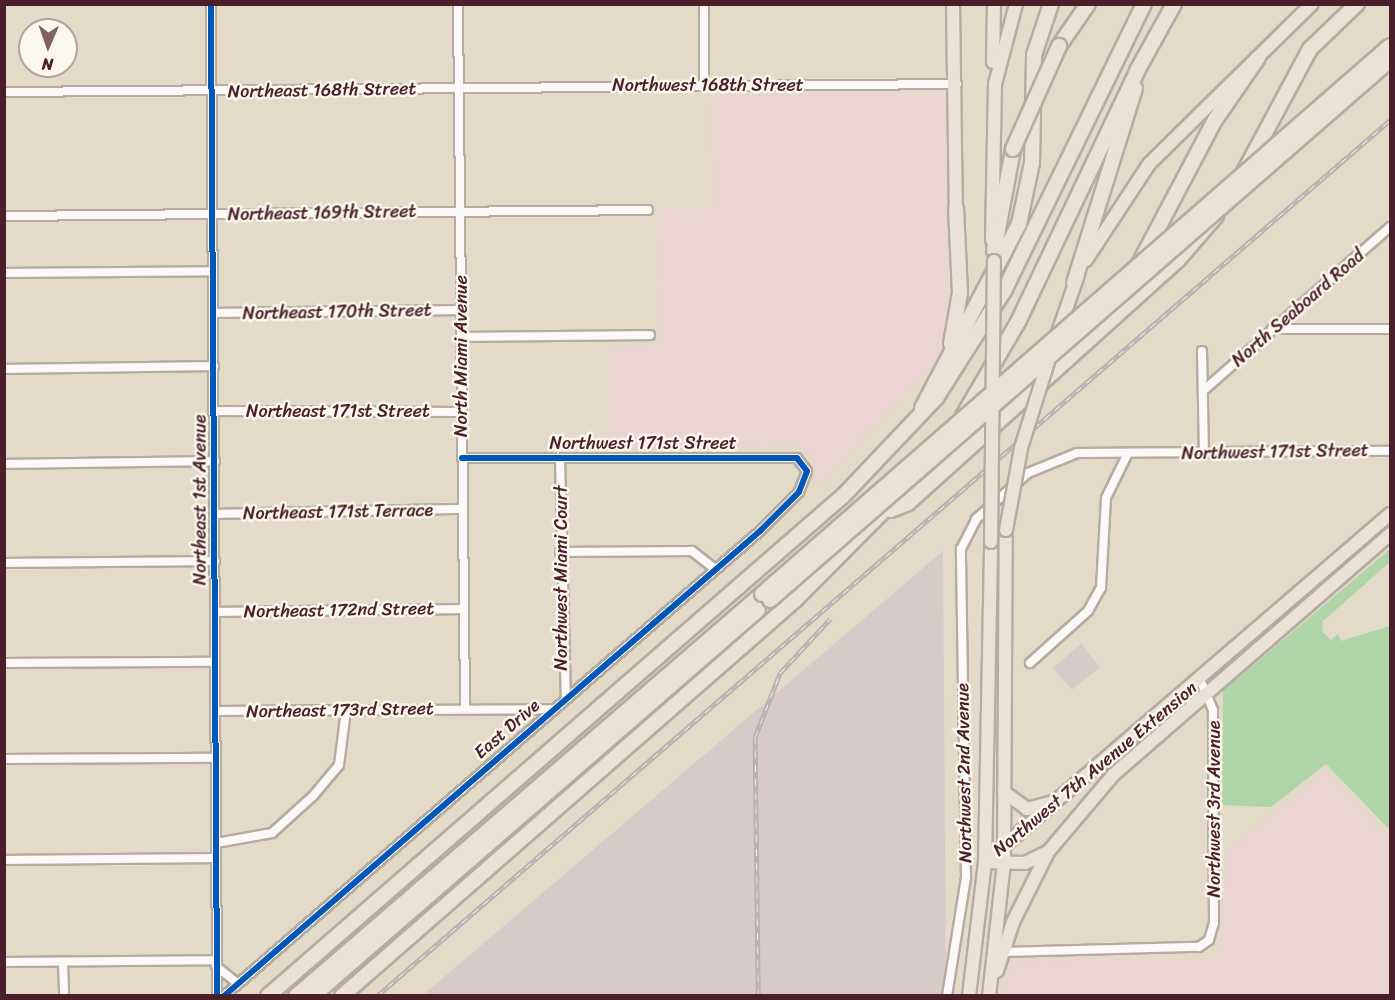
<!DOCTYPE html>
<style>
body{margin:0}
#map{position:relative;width:1395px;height:1000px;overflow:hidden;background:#e3dac7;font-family:Sriracha,sans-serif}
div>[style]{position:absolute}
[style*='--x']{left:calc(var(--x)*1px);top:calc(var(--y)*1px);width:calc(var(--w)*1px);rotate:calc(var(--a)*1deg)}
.built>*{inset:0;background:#ecd4d3}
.industrial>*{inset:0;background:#d9caca}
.green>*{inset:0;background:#aed4a7}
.roads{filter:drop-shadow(2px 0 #b5aba0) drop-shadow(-2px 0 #b5aba0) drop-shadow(0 2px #b5aba0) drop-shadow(0 -2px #b5aba0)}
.street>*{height:8px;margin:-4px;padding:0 4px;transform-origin:4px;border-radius:4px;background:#fbf9f7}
.primary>*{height:12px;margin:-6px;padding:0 6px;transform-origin:6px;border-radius:6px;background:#ebe2d6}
.highway>*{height:14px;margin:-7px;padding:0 7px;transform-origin:7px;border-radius:7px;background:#ebe2d6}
.rail>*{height:4.5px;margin-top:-2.25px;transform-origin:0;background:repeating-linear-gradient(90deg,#fbf7ec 0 7px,#b8b2b1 0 14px);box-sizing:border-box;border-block:2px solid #b8b2b1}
.bridges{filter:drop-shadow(2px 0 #b5aba0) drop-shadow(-2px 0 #b5aba0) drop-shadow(0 2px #b5aba0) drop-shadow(0 -2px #b5aba0)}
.primary-bridge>*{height:12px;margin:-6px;padding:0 6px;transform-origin:6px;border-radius:6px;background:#ebe2d6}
.highway-bridge>*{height:14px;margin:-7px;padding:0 7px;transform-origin:7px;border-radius:7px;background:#ebe2d6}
.cycleway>*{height:6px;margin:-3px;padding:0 3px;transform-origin:3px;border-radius:3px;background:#0057b8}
span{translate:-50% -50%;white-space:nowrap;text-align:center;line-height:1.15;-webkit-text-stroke:5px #fbf7ec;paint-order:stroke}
.street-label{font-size:18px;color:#4a1f2b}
.frame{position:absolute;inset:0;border:6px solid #4a1f2b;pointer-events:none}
.north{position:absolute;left:18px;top:18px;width:60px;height:60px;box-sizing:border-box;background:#fbf7ec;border:2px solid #b4a19f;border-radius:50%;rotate:182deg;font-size:16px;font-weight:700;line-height:24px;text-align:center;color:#4a1f2b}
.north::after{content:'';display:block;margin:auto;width:21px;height:27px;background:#806062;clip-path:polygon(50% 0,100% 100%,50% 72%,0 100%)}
</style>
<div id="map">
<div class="built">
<div style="clip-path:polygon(949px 94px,948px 326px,942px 354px,818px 488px,812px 457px,795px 445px,613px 450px,613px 347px,662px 346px,661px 209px,713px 209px,711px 95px)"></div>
<div style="clip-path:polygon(1326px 772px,1390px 840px,1390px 995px,1005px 995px,1010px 961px,1221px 958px,1226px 853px)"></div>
</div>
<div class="industrial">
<div style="clip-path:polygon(943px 551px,946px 995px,423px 995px)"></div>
<div style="clip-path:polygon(1081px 644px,1100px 667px,1072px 690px,1053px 668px)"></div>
</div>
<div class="green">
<div style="clip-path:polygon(1390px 549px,1390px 562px,1323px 621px,1322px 631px,1331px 640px,1338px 634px,1341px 641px,1390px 626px,1390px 830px,1326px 764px,1271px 807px,1222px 805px,1223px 691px)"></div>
</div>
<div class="roads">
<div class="street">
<div style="--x:211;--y:4;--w:992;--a:89.65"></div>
<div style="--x:458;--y:4;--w:704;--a:89.43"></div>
<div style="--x:704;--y:85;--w:81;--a:-90"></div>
<div style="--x:4;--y:92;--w:953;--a:-0.48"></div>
<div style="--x:4;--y:216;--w:644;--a:-0.53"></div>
<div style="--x:4;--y:273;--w:209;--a:-0.5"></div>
<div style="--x:213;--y:313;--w:248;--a:-0.7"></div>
<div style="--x:1272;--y:329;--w:118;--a:0"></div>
<div style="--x:461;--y:337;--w:189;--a:-0.6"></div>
<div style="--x:1202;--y:351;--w:103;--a:88.9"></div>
<div style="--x:4;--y:369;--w:210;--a:-0.8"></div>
<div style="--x:1205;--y:389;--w:246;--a:-41.2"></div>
<div style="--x:214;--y:411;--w:248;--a:0.2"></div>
<div style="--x:560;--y:458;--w:240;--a:88.6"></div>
<div style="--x:4;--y:464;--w:211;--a:-0.8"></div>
<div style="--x:215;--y:514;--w:247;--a:-1.2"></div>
<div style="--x:560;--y:552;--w:132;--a:-0.4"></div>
<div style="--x:692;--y:551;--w:28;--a:38"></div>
<div style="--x:4;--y:563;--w:211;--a:-0.5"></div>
<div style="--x:216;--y:612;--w:247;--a:-0.7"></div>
<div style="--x:4;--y:663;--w:211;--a:-0.3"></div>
<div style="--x:1030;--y:663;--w:78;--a:-41.9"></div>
<div style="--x:1088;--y:611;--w:26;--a:-61"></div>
<div style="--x:1101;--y:588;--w:90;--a:-86.8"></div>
<div style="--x:1106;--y:498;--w:50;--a:-63.9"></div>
<div style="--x:215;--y:711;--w:338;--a:-0.3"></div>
<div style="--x:4;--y:759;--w:212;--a:-0.3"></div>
<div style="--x:216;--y:843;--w:57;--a:-10.1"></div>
<div style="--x:272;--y:833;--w:55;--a:-42.1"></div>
<div style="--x:313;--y:796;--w:40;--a:-50"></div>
<div style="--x:339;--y:765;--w:55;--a:-82.7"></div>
<div style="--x:4;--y:860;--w:212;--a:-0.5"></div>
<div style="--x:1003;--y:952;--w:196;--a:-1.5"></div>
<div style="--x:1199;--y:947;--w:12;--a:-35"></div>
<div style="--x:1209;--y:940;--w:18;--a:-74"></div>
<div style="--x:1214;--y:923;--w:213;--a:-90.3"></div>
<div style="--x:1213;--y:710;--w:33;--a:-113"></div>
<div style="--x:4;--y:962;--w:212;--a:-0.5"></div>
<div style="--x:63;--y:962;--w:34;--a:88"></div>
<div style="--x:216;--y:966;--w:27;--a:39"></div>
<div style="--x:224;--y:996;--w:710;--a:-40.94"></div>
<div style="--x:760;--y:531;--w:55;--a:-45"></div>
<div style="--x:799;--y:492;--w:22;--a:-69"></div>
<div style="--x:807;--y:471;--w:16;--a:-128"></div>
<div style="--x:797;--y:458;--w:335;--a:180"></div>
<div style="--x:947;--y:996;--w:121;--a:-80.9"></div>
<div style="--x:966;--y:877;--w:328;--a:-90.9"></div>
<div style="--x:961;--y:549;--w:34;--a:-63"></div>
<div style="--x:976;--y:519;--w:69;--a:-41.5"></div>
<div style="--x:1028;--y:473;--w:53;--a:-22.2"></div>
<div style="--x:1077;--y:453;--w:313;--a:-0.4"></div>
</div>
<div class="primary">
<div style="--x:953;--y:4;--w:205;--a:89.2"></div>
<div style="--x:993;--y:62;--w:58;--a:-89"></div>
<div style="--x:992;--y:240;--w:156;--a:-88.9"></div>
<div style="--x:995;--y:84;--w:83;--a:-75.3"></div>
<div style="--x:1086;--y:260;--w:115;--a:-56.7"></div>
<div style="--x:1149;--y:164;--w:228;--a:-44.5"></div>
<div style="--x:1055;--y:341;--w:70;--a:-70.8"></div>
<div style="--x:1004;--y:792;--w:29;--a:36"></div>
<div style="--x:1027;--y:809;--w:28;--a:-15"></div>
<div style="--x:985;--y:862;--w:534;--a:-40.67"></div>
<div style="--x:985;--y:862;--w:40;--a:1.4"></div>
<div style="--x:1025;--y:863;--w:25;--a:-26"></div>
<div style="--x:1048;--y:852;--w:101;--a:-49.8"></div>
<div style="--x:1113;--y:775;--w:367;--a:-41"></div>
<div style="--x:997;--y:971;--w:52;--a:-71.9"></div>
<div style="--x:1013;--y:922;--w:78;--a:-63.4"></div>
<div style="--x:969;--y:996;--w:135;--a:-83.2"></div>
<div style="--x:985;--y:862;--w:320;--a:-88.9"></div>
<div style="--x:989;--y:996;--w:134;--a:-83.6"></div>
<div style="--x:1004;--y:863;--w:333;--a:-89.7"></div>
</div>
<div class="highway">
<div style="--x:1059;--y:46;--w:51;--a:-55.4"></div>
<div style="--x:1244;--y:172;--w:140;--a:-61.8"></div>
<div style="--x:1310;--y:49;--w:65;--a:-43.8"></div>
<div style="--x:994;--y:251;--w:104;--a:-79.4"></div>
<div style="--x:1139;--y:264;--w:163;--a:-62.2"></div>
<div style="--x:1215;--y:120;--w:75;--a:-55.3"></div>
<div style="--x:1074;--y:283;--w:204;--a:-72.6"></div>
<div style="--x:951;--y:344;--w:52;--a:-80"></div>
<div style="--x:960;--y:293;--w:84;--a:-92.7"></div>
<div style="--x:922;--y:408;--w:208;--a:-62.2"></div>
<div style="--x:1019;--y:224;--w:62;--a:-78"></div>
<div style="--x:1032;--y:163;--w:108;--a:-88.9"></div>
<div style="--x:1034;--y:55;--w:54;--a:-71.6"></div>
<div style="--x:963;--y:416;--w:111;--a:-59.7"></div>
<div style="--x:1019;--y:320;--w:276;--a:-64.6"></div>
<div style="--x:1137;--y:71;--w:77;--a:-61.1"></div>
<div style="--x:891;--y:510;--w:18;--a:-22"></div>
<div style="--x:908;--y:503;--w:363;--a:-42"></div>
<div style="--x:1178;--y:260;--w:58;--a:-49.2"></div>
<div style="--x:268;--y:996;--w:763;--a:-41.02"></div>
<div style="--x:844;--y:495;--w:134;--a:-46.5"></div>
<div style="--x:936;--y:398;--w:127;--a:-57.6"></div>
<div style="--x:1004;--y:291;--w:319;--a:-64"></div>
<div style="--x:296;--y:996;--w:615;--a:-40.78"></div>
<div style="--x:313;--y:996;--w:589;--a:-40.94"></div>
<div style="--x:342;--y:996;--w:602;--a:-41.16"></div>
<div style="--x:795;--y:600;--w:173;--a:-45.2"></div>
</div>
</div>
<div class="rail">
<div style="--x:377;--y:996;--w:1339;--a:-40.85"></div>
<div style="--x:758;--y:996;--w:259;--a:-90.7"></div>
<div style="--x:755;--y:737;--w:69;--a:-68.7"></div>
<div style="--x:780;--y:673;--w:74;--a:-47.2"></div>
</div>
<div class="bridges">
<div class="primary-bridge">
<div style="--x:1006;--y:530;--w:83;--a:-79.6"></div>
<div style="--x:1021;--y:448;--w:90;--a:-72.6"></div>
<div style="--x:991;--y:542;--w:281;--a:-89.4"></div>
</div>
<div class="highway-bridge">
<div style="--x:1013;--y:149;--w:113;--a:-65.9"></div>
<div style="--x:762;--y:594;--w:833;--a:-41.11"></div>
<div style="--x:770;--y:600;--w:822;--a:-41.05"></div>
</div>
</div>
<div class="cycleway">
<div style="--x:211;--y:4;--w:992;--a:89.65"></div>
<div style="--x:224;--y:996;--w:710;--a:-40.94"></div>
<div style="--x:760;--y:531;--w:55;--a:-45"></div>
<div style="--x:799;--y:492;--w:22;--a:-69"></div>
<div style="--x:807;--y:471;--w:16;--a:-128"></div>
<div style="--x:797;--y:458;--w:335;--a:180"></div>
</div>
<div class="street-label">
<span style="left:708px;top:85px">Northwest 168th Street</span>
<span style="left:322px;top:90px;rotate:-1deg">Northeast 168th Street</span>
<span style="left:322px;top:213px;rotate:-1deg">Northeast 169th Street</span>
<span style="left:1298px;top:308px;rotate:-41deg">North Seaboard Road</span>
<span style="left:337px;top:312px;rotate:-1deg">Northeast 170th Street</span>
<span style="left:461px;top:356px;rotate:-90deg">North Miami Avenue</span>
<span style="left:338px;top:411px">Northeast 171st Street</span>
<span style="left:643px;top:443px">Northwest 171st Street</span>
<span style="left:1275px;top:452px;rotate:-1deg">Northwest 171st Street</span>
<span style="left:200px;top:500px;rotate:-90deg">Northeast 1st Avenue</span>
<span style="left:338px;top:512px;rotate:-1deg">Northeast 171st Terrace</span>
<span style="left:561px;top:578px;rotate:-90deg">Northwest Miami Court</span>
<span style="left:339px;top:610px;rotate:-1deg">Northeast 172nd Street</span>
<span style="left:340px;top:710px;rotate:-1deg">Northeast 173rd Street</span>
<span style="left:507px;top:729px;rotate:-41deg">East Drive</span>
<span style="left:1095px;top:769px;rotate:-40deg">Northwest 7th Avenue Extension</span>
<span style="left:964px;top:773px;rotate:-91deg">Northwest 2nd Avenue</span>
<span style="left:1214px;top:809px;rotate:-90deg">Northwest 3rd Avenue</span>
</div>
<div class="frame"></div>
<div class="north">N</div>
</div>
